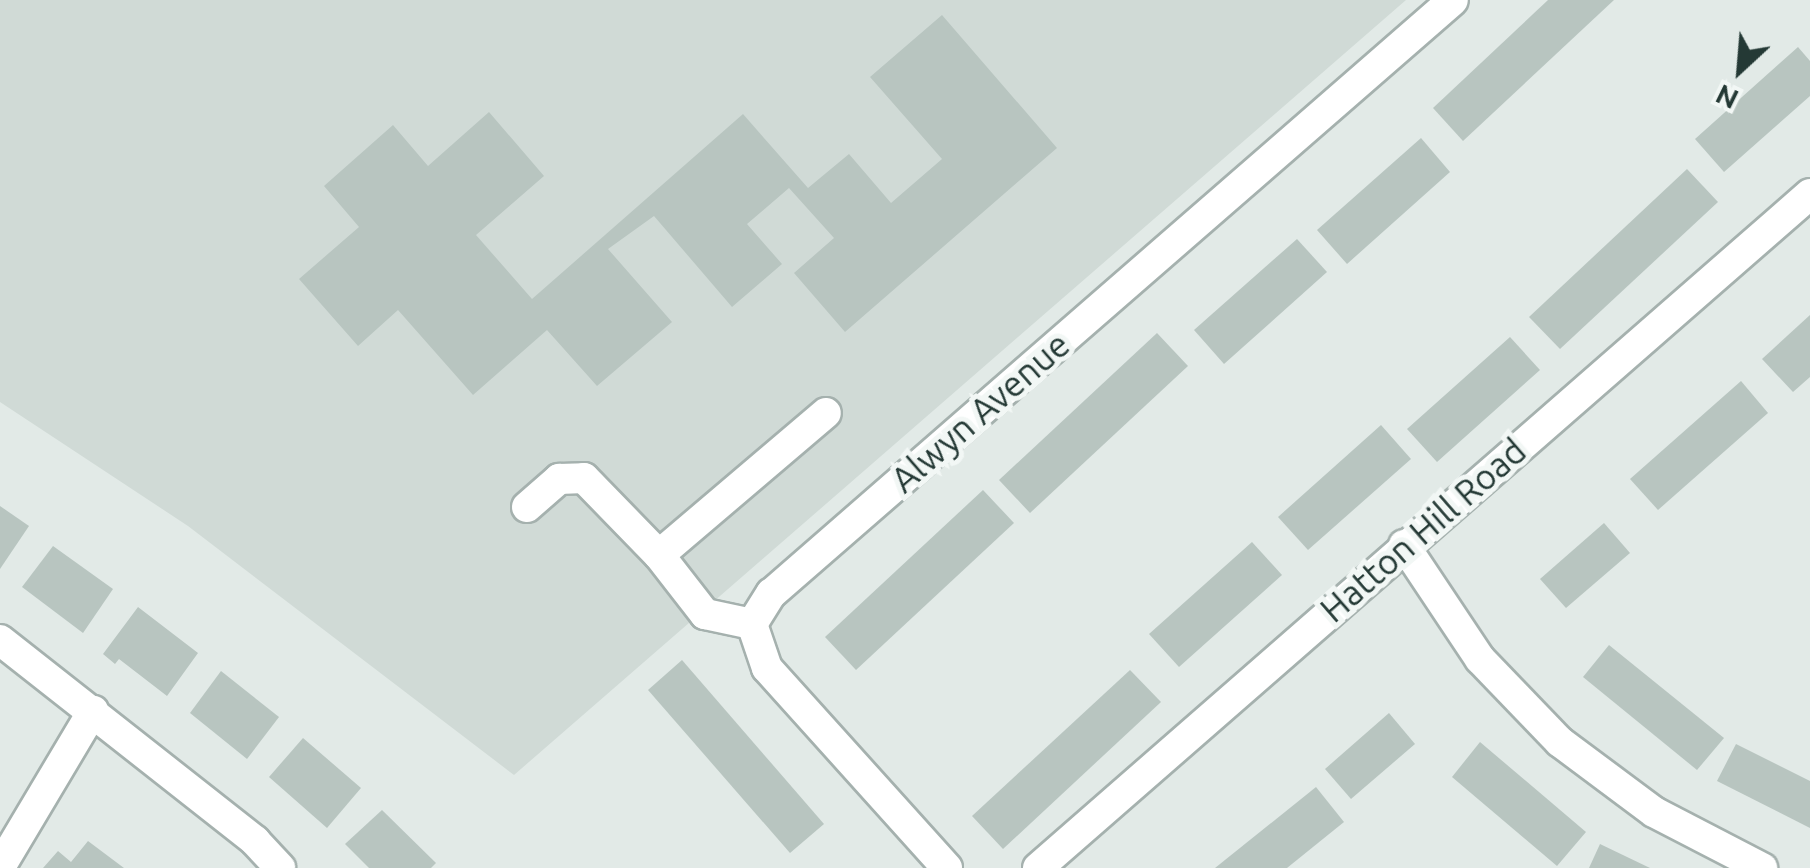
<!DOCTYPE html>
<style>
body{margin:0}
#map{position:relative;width:1810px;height:868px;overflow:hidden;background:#e2eae7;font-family:Ubuntu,sans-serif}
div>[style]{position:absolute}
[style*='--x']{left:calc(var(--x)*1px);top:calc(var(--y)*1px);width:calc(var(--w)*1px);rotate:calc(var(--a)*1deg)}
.built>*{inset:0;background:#d0dad6}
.building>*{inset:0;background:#b8c5c0}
.roads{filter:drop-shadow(2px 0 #a5b1ae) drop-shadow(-2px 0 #a5b1ae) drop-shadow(0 2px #a5b1ae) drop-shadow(0 -2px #a5b1ae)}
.minor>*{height:30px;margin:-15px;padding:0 15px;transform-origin:15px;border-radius:15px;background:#fff}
span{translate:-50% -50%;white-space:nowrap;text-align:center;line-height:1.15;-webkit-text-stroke:10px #f2f7f5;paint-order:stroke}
.street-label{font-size:35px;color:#243935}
.north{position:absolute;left:1690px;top:20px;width:100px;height:100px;-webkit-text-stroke:8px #f2f7f5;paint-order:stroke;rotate:206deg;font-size:28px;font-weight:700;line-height:40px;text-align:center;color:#243935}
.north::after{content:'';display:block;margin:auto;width:35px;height:45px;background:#243935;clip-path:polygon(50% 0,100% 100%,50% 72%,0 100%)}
</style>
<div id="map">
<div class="built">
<div style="clip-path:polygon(0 0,1406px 0,514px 775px,188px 526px,0 402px)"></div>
</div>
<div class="building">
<div style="clip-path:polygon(1548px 0,1614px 0,1463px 141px,1433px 108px)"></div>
<div style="clip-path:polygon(942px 15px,1057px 148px,845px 332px,794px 273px,834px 238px,789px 188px,747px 224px,782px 264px,732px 307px,654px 216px,608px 249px,672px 322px,597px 386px,547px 330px,473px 395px,398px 310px,358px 346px,299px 279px,359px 227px,324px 186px,393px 125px,428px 166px,489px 112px,544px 176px,476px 235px,532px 299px,743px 114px,808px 188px,849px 154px,891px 203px,942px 159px,870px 77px)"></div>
<div style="clip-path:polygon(1798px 47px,1810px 61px,1810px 96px,1724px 172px,1695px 139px)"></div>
<div style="clip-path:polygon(1421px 138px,1450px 172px,1347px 264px,1317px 230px)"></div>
<div style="clip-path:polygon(1687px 169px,1718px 202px,1560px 349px,1529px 317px)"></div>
<div style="clip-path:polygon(1297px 239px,1327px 272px,1224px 364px,1194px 330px)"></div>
<div style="clip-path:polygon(1810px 315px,1810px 377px,1793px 392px,1762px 359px)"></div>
<div style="clip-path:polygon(1157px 333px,1188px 366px,1030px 513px,999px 480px)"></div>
<div style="clip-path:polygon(1510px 337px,1540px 370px,1437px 462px,1407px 429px)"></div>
<div style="clip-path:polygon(1741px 381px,1768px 413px,1658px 510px,1630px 479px)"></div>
<div style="clip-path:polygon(1381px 425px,1411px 459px,1308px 550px,1278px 517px)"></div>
<div style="clip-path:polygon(983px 490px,1014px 523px,856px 670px,825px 637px)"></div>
<div style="clip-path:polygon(0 506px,29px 526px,0 569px)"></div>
<div style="clip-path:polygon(1604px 523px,1630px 553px,1566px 608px,1540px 579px)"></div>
<div style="clip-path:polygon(1252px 542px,1282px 575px,1179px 667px,1149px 634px)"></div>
<div style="clip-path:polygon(53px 546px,113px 589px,83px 633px,22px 587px)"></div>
<div style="clip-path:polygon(138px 607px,198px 653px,167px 696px,119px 659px,115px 664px,103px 654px)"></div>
<div style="clip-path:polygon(1609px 645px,1724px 738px,1697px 770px,1583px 677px)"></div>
<div style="clip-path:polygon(682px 660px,824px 824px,790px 853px,648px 690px)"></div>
<div style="clip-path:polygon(1130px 670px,1161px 702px,1003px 849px,972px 816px)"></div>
<div style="clip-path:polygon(221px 671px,279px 717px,247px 759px,190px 713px)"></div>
<div style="clip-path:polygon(1389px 713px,1415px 744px,1351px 799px,1325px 769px)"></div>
<div style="clip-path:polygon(303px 738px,361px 788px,327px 828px,269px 777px)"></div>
<div style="clip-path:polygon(1480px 742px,1586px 832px,1557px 866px,1452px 777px)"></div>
<div style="clip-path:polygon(1736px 744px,1810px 781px,1810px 828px,1717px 781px)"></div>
<div style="clip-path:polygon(1316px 787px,1344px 822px,1287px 868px,1215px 868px)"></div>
<div style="clip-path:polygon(382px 810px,436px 863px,431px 868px,369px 868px,345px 844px)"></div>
<div style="clip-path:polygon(88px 841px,124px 868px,43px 868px,58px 851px,71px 862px)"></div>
<div style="clip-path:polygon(1600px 844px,1650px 868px,1589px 868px)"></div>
</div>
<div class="roads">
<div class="minor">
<div style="--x:527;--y:507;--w:43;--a:-41.2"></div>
<div style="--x:559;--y:479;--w:25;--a:-2"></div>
<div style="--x:584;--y:478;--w:107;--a:45.8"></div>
<div style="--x:659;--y:555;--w:75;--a:52.1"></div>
<div style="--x:705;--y:614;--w:48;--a:12"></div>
<div style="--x:1404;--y:545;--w:137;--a:56.3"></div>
<div style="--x:1480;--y:659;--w:115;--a:46.1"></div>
<div style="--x:1560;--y:742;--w:117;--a:36.7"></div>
<div style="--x:1654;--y:812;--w:122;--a:27.4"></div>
<div style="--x:659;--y:555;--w:219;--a:-40.4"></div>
<div style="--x:752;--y:624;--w:36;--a:-58"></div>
<div style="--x:771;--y:594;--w:904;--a:-41.05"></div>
<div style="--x:752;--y:624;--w:46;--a:71.2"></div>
<div style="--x:767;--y:668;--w:269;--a:48"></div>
<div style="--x:0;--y:640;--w:325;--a:38.2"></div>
<div style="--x:255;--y:841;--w:37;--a:47"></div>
<div style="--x:0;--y:867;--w:182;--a:-59.2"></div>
<div style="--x:1038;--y:868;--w:1025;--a:-41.12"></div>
</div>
</div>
<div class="street-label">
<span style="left:980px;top:412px;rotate:-41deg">Alwyn Avenue</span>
<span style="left:1423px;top:530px;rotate:-41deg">Hatton Hill Road</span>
</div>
<div class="north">N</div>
</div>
